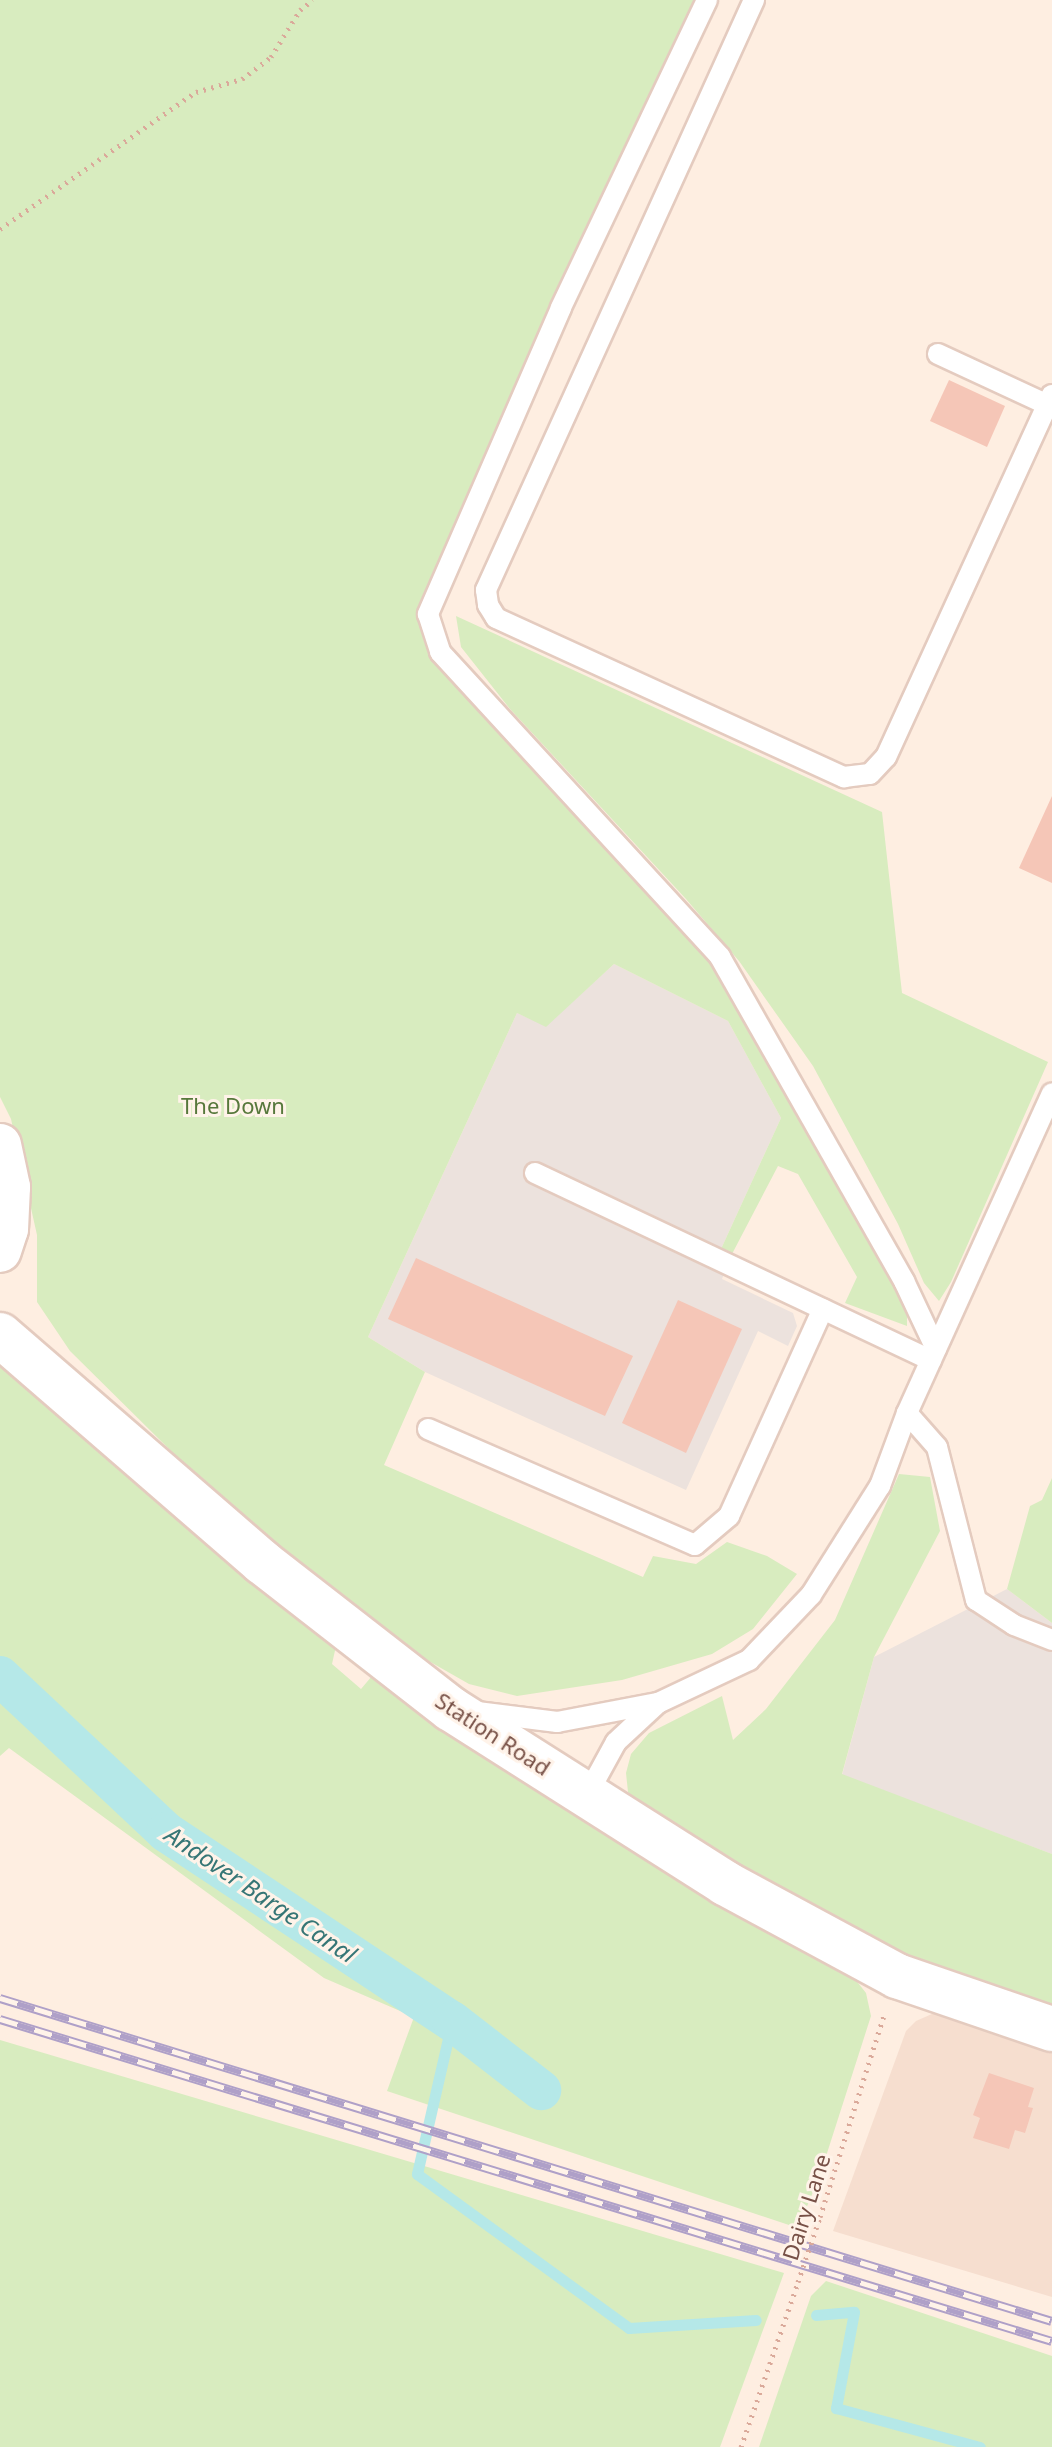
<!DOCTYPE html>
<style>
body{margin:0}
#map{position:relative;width:1052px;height:2447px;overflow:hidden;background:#feeee1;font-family:"Noto Sans",sans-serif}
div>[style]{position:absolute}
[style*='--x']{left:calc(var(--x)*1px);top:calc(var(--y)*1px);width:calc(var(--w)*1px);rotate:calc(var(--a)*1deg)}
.residential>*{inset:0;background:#f6decf}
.industrial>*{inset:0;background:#ece2dd}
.green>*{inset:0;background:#d8ecbf}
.stream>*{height:11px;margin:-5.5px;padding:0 5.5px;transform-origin:5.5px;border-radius:5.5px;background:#b5e8e8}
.canal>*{height:40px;margin:-20px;padding:0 20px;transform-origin:20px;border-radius:20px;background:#b5e8e8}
.building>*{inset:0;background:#f5c6b7}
.path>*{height:5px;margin-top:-2.5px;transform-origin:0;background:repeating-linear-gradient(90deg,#daa99a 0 2px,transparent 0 8px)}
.roads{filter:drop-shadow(2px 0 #e4cbbf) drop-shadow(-2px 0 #e4cbbf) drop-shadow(0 2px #e4cbbf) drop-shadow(0 -2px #e4cbbf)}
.service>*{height:20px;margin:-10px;padding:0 10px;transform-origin:10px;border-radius:10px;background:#fff}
.minor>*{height:42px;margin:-21px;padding:0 21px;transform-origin:21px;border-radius:21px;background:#fff}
.tertiary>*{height:44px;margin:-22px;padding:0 22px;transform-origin:22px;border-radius:22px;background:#fff}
.rail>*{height:9px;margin-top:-4.5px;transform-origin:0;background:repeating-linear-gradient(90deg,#fff3e9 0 18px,#afa0c8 0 36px);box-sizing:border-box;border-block:2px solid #afa0c8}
.path-bridge>*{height:5px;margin-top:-2.5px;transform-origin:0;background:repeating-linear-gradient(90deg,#daa99a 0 2px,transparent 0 8px)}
span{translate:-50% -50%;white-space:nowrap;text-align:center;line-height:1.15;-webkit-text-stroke:6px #fff3e9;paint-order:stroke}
.park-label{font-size:22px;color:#57783b}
.street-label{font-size:22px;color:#775046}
.water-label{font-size:24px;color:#367676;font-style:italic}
</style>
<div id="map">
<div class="residential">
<div style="clip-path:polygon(941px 2010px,1052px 2049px,1052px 2297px,833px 2231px,906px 2031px,916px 2021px)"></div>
</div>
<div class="industrial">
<div style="clip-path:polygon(614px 964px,728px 1021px,781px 1118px,721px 1249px,732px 1254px,722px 1279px,793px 1313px,797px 1326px,788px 1346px,758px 1331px,686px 1490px,425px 1372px,368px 1337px,517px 1013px,546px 1026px)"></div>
<div style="clip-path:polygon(1007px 1589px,1052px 1623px,1052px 1854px,842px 1775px,874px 1657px)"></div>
</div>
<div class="green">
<div style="clip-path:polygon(0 0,711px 0,428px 614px,440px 652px,707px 958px,753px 1031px,883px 1262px,907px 1315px,907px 1326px,845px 1303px,857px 1277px,798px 1174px,778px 1166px,732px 1254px,721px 1249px,781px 1118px,728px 1021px,614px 964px,546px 1027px,517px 1013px,368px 1337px,425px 1372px,384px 1465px,643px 1577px,653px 1556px,696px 1564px,727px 1542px,767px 1556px,797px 1574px,753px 1629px,712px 1654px,622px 1680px,517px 1696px,469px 1684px,355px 1619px,260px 1539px,70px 1351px,37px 1302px,37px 1235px,11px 1119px,0 1097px)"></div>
<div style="clip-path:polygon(456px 616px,882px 812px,902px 993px,1048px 1062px,951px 1282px,939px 1301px,924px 1283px,898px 1224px,813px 1066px,739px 961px,686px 899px,510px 709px,461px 647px)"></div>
<div style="clip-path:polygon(0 1358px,336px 1646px,332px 1664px,361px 1689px,372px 1676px,412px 1698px,851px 1974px,866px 1993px,871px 2016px,820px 2175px,798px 2228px,387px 2091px,414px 2017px,324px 1978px,9px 1748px,0 1756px)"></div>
<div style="clip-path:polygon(899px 1474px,930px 1477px,940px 1531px,874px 1657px,842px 1774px,1052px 1854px,1052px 2018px,898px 1961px,636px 1808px,628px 1792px,626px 1773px,631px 1754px,649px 1733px,722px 1696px,733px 1740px,766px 1709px,835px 1620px)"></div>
<div style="clip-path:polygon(1052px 1478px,1052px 1623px,1007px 1589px,1030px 1506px,1042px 1500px)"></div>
<div style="clip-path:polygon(0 2040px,784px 2273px,720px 2447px,0 2447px)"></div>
<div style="clip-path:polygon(826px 2281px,1052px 2356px,1052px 2447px,759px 2447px,811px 2296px)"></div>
</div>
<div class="stream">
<div style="--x:452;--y:2021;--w:157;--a:102.9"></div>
<div style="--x:417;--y:2174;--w:262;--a:36"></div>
<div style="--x:629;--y:2328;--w:127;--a:-3.6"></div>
<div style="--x:816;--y:2315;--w:38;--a:-5"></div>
<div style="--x:854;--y:2312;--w:98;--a:100.6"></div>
<div style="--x:836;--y:2408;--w:149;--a:15.2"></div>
</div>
<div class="canal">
<div style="--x:0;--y:1676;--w:228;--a:43.2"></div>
<div style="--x:166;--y:1832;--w:343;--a:33.5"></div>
<div style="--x:452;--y:2021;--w:113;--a:37.8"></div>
</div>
<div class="building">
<div style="clip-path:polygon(949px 380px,1005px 406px,987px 447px,930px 421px)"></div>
<div style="clip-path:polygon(1052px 796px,1052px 883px,1019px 868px)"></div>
<div style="clip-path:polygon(416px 1258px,633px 1356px,605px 1416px,388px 1319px)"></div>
<div style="clip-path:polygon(678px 1300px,742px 1329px,686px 1453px,622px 1423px)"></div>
<div style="clip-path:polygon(989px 2073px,1034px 2088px,1028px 2107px,1033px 2108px,1025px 2133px,1015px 2130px,1009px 2149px,973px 2138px,980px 2118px,973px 2115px)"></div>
</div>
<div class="path">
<div style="--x:0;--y:229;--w:239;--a:-35"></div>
<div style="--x:196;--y:92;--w:48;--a:-15.8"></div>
<div style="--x:242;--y:79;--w:36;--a:-37"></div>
<div style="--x:271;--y:57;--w:55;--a:-58.3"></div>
<div style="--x:300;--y:10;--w:16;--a:-38"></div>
<div style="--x:820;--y:2217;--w:212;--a:-72.4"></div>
<div style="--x:741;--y:2447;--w:175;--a:-70.9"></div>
</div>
<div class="roads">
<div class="service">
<div style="--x:707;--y:0;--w:341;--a:115.4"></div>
<div style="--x:561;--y:308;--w:334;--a:113.5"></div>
<div style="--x:428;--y:614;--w:40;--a:72"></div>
<div style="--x:440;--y:652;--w:414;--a:47.4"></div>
<div style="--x:720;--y:957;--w:373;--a:60.4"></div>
<div style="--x:904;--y:1281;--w:75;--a:64.8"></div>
<div style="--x:754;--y:0;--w:648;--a:114.43"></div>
<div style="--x:486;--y:590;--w:15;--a:82"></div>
<div style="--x:488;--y:605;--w:15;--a:58"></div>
<div style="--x:496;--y:618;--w:383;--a:24.6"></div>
<div style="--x:844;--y:777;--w:26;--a:-7"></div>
<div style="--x:870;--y:774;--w:23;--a:-47"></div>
<div style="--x:886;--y:757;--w:398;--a:-65.4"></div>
<div style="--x:938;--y:354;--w:126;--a:24.9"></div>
<div style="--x:535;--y:1173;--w:438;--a:25.3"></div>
<div style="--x:907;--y:1413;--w:45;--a:48.6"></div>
<div style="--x:937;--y:1447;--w:158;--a:75.7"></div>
<div style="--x:976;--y:1600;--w:45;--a:33.3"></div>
<div style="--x:1014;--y:1625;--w:41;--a:21.5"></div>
<div style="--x:428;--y:1429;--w:291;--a:23.5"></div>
<div style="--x:695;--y:1545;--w:45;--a:-40.5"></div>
<div style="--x:729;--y:1516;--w:227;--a:-65.6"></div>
<div style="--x:477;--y:1712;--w:81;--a:7.1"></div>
<div style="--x:557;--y:1722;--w:103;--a:-10.7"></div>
<div style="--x:658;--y:1703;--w:101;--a:-25.3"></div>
<div style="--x:749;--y:1660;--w:90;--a:-46.4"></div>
<div style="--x:811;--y:1595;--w:129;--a:-57.7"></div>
<div style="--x:880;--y:1486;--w:78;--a:-69.7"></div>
<div style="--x:907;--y:1413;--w:351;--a:-65.6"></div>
<div style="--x:587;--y:1795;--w:60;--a:-61.3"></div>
<div style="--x:616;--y:1742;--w:57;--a:-42.9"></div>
</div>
<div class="minor">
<div style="--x:0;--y:1145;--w:43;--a:77.9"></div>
<div style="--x:9;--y:1187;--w:42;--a:92.7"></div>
<div style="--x:7;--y:1229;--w:23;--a:108"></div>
</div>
<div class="tertiary">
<div style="--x:0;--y:1335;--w:347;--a:40.9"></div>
<div style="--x:262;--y:1562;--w:239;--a:37.9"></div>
<div style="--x:451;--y:1709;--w:325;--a:32.4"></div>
<div style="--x:725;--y:1883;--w:196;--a:28.4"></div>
<div style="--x:897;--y:1976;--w:164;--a:18.9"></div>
</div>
</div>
<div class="rail">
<div style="--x:0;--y:1998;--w:1100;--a:17.07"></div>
<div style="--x:0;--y:2019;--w:1100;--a:17.02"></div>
</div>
<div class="path-bridge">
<div style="--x:798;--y:2282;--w:69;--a:-71.3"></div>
</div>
<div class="park-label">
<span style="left:233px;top:1106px">The Down</span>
</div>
<div class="street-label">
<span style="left:493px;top:1734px;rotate:33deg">Station Road</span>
<span style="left:806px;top:2207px;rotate:-72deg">Dairy Lane</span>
</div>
<div class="water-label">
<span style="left:261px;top:1894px;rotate:34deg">Andover Barge Canal</span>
</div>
</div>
